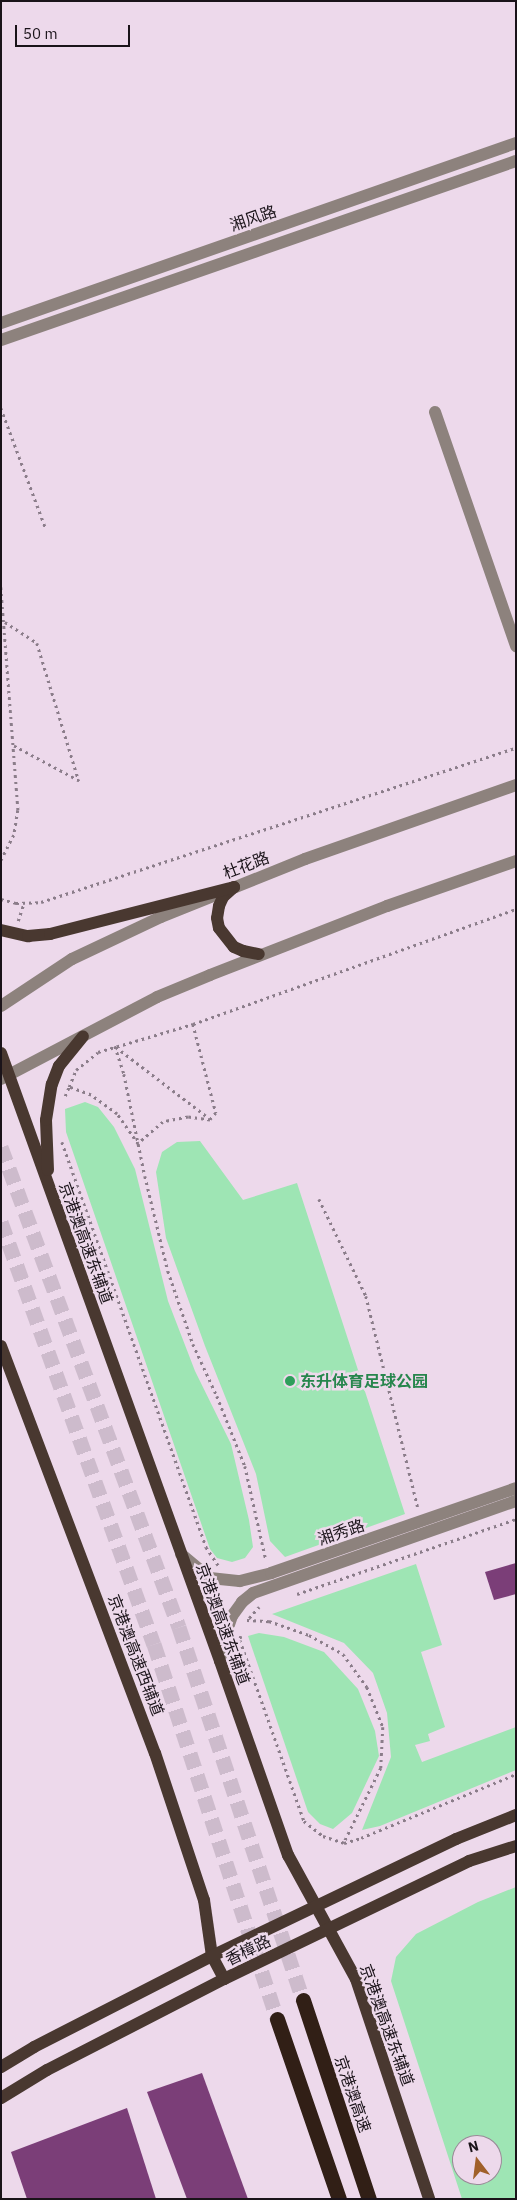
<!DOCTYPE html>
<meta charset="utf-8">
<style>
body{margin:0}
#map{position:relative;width:517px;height:2200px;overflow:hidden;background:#edd9eb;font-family:"IBM Plex Sans","Noto Sans SC",sans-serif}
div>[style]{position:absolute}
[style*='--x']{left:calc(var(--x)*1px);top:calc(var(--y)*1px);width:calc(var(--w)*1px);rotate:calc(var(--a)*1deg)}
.green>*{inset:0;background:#9ee5b4}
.building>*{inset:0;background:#7b3e78}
.highway-tunnel>*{height:15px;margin-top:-7.5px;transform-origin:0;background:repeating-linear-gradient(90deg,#cdbbcc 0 15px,transparent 0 23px)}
.path>*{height:2.5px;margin-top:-1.25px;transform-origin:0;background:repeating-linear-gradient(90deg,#8b7d8a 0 2.5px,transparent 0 6.5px)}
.minor>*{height:12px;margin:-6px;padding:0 6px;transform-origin:6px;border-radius:6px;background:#8d827d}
.major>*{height:12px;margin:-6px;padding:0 6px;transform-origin:6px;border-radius:6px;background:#493830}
.highway>*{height:15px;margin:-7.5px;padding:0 7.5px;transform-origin:7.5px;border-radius:7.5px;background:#311f16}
.dots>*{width:14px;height:14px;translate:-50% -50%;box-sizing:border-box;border:2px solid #edd9eb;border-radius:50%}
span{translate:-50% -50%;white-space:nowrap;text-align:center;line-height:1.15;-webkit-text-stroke:5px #edd9eb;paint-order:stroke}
.street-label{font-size:16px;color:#1a1319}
.leisure-label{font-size:16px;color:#27864d;font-weight:700}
.left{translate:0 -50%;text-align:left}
.frame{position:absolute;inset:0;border:2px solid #1a1319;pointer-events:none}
.north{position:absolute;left:452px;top:2135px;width:50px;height:50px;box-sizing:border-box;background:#edd9eb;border:1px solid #998a97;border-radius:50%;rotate:345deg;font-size:14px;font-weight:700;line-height:20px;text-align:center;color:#1a1319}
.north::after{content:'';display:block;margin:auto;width:18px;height:22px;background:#a0602a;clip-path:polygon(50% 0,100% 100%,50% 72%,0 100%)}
.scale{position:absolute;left:15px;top:25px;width:115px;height:22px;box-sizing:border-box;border:2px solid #1a1319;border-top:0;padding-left:6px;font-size:15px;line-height:18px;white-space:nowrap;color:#1a1319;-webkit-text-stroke:4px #edd9eb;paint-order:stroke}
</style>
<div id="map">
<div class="green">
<div style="clip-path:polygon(85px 1102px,98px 1107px,114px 1127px,135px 1169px,168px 1301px,195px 1371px,231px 1444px,249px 1520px,253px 1547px,245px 1558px,232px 1562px,217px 1558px,210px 1549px,66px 1132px,65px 1109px)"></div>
<div style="clip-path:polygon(200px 1141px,243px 1200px,297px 1183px,405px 1514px,285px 1557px,270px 1541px,256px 1474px,205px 1346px,166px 1238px,156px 1172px,162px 1152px,177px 1142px)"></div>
<div style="clip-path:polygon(416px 1564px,442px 1645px,421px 1652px,445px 1727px,428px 1734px,430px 1741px,415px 1745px,422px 1762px,516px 1727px,516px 1770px,380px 1826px,362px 1830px,391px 1757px,387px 1713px,373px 1673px,344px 1643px,272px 1614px)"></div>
<div style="clip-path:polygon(259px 1633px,284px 1637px,324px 1652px,358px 1689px,375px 1731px,379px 1756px,352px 1813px,333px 1829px,320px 1824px,308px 1812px,248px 1636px)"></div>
<div style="clip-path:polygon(evenodd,516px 1887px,516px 2199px,462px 2199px,391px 1981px,396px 1957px,416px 1934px,478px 1902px,516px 1887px,462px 2145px,492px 2145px,492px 2175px,462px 2175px,462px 2145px)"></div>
</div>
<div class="building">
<div style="clip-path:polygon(516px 1563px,516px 1594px,494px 1600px,485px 1572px)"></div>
<div style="clip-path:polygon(202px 2073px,248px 2199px,187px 2199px,147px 2092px)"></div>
<div style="clip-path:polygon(127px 2108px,156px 2199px,27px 2199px,11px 2152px)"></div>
</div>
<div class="highway-tunnel">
<div style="--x:1;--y:1147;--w:512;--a:69.65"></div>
<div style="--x:179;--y:1627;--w:393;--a:71.6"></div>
<div style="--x:1;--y:1222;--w:449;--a:70.1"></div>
<div style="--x:154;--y:1644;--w:395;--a:71.8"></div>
</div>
<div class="path">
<div style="--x:1;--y:408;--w:129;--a:69.6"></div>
<div style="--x:1;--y:587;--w:224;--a:85.6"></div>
<div style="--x:18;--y:810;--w:25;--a:99"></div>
<div style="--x:14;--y:835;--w:29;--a:117"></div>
<div style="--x:5;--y:622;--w:38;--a:33"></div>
<div style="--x:37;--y:643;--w:144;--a:73.1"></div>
<div style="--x:79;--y:781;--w:74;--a:-151.7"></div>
<div style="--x:1;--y:899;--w:16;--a:15"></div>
<div style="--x:16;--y:903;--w:25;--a:-2"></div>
<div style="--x:41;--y:902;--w:499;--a:-18"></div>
<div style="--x:18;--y:921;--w:19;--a:-72"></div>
<div style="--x:193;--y:1024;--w:92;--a:75.5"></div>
<div style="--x:216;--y:1113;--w:9;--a:131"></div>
<div style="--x:210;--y:1120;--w:22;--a:-172"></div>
<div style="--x:188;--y:1117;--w:25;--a:169"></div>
<div style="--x:163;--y:1122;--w:33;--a:139"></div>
<div style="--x:138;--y:1144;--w:37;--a:-125"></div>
<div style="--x:117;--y:1114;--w:32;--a:-144"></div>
<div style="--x:91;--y:1095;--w:23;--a:-160"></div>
<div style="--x:69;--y:1087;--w:18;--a:-68"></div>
<div style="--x:76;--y:1070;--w:28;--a:-39"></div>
<div style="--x:98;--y:1052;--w:99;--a:-16.4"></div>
<div style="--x:193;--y:1024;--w:343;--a:-19.6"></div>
<div style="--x:115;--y:1046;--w:29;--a:72"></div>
<div style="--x:124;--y:1074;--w:104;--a:78.4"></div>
<div style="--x:145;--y:1176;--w:98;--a:76.4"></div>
<div style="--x:168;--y:1271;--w:77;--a:71.1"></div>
<div style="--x:193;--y:1344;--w:57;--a:65.2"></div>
<div style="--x:217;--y:1396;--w:75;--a:68.2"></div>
<div style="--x:245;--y:1466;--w:96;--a:77.4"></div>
<div style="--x:116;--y:1047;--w:117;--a:37.4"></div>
<div style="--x:65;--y:1096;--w:10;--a:-66"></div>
<div style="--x:62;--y:1142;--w:430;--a:70.4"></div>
<div style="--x:206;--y:1547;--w:22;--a:56"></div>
<div style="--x:319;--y:1199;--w:108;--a:64.1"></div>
<div style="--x:366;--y:1296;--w:217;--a:76.2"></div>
<div style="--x:297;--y:1594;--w:231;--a:-18.9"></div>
<div style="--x:249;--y:1618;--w:15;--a:-48"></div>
<div style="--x:247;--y:1620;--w:22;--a:3"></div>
<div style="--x:269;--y:1621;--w:42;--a:19.3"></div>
<div style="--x:309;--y:1635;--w:39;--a:29"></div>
<div style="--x:343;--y:1654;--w:41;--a:54"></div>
<div style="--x:367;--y:1687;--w:43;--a:68.2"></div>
<div style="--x:383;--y:1727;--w:41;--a:92.8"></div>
<div style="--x:381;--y:1768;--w:84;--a:116.3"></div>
<div style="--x:241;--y:1636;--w:4;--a:104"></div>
<div style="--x:240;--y:1640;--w:192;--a:70.5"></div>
<div style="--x:304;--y:1821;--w:24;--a:38"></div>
<div style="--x:323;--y:1836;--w:22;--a:18"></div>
<div style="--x:344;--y:1843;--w:18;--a:-16"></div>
<div style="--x:361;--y:1838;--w:168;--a:-22.4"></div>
</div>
<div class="minor">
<div style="--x:1;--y:323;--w:546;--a:-19.27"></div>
<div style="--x:1;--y:340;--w:545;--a:-19.17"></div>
<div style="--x:435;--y:412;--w:248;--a:70.9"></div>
<div style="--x:1;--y:1006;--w:85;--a:-33.5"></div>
<div style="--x:72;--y:959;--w:98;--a:-25.3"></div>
<div style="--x:161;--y:917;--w:155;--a:-21.9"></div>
<div style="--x:305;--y:859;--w:224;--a:-19.3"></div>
<div style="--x:1;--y:1079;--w:176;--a:-27.7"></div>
<div style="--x:157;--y:997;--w:57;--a:-22.5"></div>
<div style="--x:210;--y:975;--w:190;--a:-21.3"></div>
<div style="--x:387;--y:906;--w:137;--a:-19.2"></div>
<div style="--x:181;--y:1554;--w:38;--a:40"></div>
<div style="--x:210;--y:1578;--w:30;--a:6"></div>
<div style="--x:240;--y:1581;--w:32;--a:-14"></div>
<div style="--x:271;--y:1573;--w:259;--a:-19.1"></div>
<div style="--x:220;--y:1661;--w:19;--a:-81"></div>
<div style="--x:223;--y:1642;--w:28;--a:-71"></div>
<div style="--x:232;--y:1616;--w:17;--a:-54"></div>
<div style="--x:242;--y:1602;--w:14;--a:-39"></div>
<div style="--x:253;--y:1593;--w:279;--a:-19.3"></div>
</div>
<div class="major">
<div style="--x:234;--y:887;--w:15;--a:138"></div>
<div style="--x:223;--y:897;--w:10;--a:114"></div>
<div style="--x:219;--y:906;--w:12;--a:99"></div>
<div style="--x:217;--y:918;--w:10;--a:79"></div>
<div style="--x:219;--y:928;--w:24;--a:52"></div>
<div style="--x:234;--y:947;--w:10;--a:24"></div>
<div style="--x:243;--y:951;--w:16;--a:11"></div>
<div style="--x:1;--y:930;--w:28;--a:13"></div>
<div style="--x:28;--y:936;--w:22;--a:-5"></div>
<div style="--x:50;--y:934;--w:190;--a:-14.3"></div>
<div style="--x:1;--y:1053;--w:646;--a:70.19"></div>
<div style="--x:220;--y:1661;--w:206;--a:70.7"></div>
<div style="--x:288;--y:1855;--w:141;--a:61.3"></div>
<div style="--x:356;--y:1979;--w:232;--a:71.6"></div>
<div style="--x:48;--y:1170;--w:50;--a:-92.3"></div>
<div style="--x:46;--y:1120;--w:36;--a:-81"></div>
<div style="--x:52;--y:1084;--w:19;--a:-69"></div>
<div style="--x:59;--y:1066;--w:38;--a:-51"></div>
<div style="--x:1;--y:1346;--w:435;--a:69.3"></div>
<div style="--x:155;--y:1753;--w:155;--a:71.6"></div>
<div style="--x:204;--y:1900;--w:57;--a:81.9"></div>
<div style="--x:212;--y:1956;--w:26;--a:62"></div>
<div style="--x:1;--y:2067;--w:39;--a:-31"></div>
<div style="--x:34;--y:2047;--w:200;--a:-27.1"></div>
<div style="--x:212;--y:1956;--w:271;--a:-25.6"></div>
<div style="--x:456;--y:1839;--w:65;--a:-21.8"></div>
<div style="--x:1;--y:2098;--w:54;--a:-31.3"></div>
<div style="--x:47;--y:2070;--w:199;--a:-27.2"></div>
<div style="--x:224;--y:1979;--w:272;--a:-25.7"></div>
<div style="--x:469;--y:1861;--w:49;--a:-17.7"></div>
</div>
<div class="highway">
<div style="--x:303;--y:2000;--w:210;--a:71.7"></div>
<div style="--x:277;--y:2019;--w:190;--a:71"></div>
</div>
<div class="dots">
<div style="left:290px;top:1381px;background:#2e9e5b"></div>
</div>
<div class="street-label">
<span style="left:253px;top:218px;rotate:-19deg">湘风路</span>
<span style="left:246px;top:865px;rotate:-21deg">杜花路</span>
<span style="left:86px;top:1243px;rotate:70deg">京港澳高速东辅道</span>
<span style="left:341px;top:1532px;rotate:-19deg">湘秀路</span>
<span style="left:223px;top:1624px;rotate:70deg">京港澳高速东辅道</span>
<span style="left:136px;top:1655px;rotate:69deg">京港澳高速西辅道</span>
<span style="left:248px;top:1950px;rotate:-26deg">香樟路</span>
<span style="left:387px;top:2025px;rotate:70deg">京港澳高速东辅道</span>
<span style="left:353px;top:2094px;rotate:71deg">京港澳高速</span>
</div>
<div class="leisure-label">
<span class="left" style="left:300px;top:1381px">东升体育足球公园</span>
</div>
<div class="frame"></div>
<div class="north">N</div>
<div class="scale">50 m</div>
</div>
